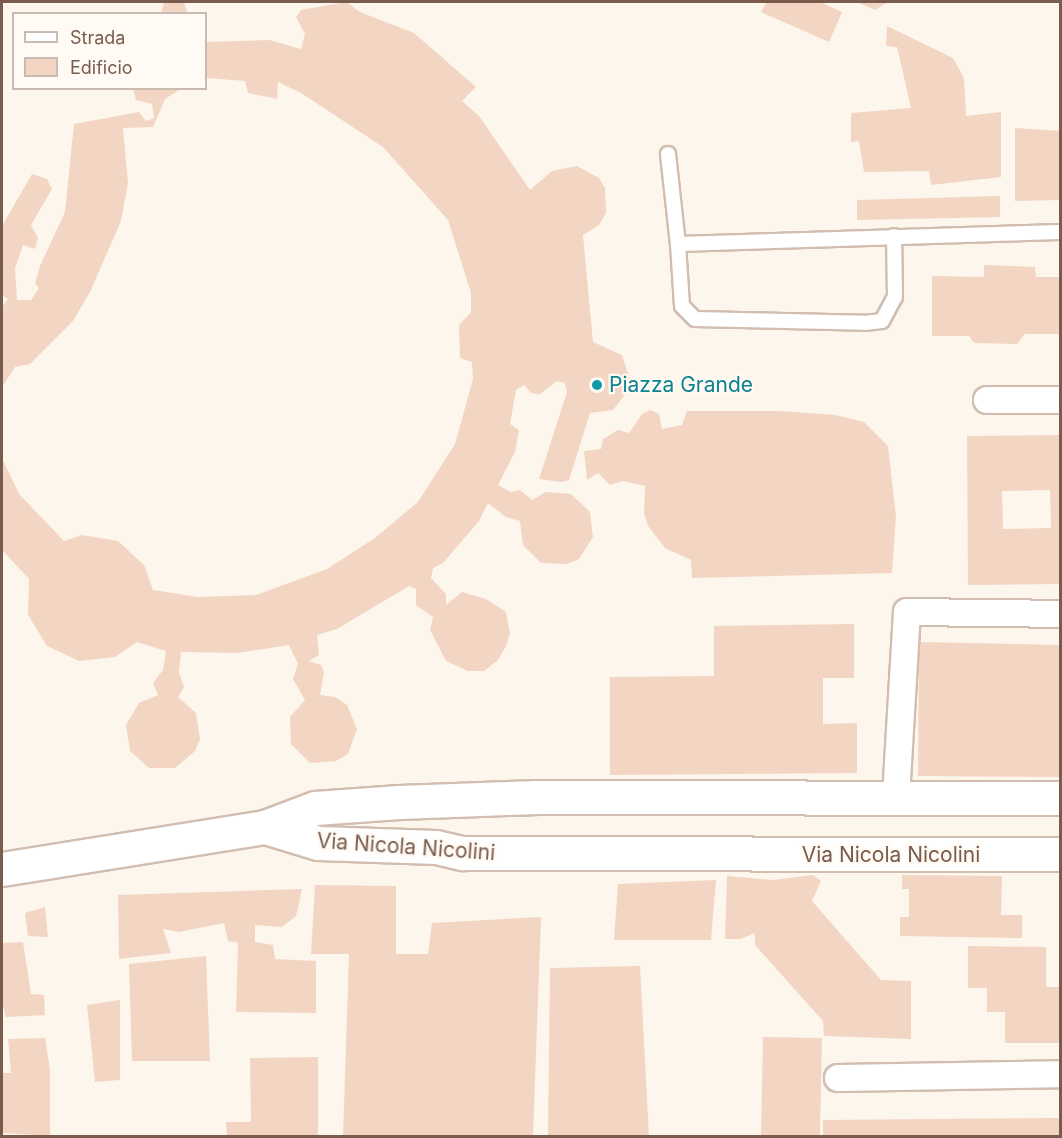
<!DOCTYPE html>
<style>
body{margin:0}
#map{position:relative;width:1062px;height:1138px;overflow:hidden;background:#fdf6ec;font-family:Inter,sans-serif}
div>[style]{position:absolute}
[style*='--x']{left:calc(var(--x)*1px);top:calc(var(--y)*1px);width:calc(var(--w)*1px);rotate:calc(var(--a)*1deg)}
.building>*{inset:0;background:#f3d5c3}
.roads{filter:drop-shadow(2px 0 #d1beb0) drop-shadow(-2px 0 #d1beb0) drop-shadow(0 2px #d1beb0) drop-shadow(0 -2px #d1beb0)}
.service>*{height:14px;margin:-7px;padding:0 7px;transform-origin:7px;border-radius:7px;background:#fff}
.minor>*{height:26px;margin:-13px;padding:0 13px;transform-origin:13px;border-radius:13px;background:#fff}
.tertiary>*{height:33px;margin:-16.5px;padding:0 16.5px;transform-origin:16.5px;border-radius:16.5px;background:#fff}
.dots>*{width:16px;height:16px;translate:-50% -50%;box-sizing:border-box;border:3px solid #fffaf3;border-radius:50%}
span{translate:-50% -50%;white-space:nowrap;text-align:center;line-height:1.15;-webkit-text-stroke:4.5px #fffaf3;paint-order:stroke}
.culture-label{font-size:21px;color:#0d838f}
.left{translate:0 -50%;text-align:left}
.street-label{font-size:21px;color:#7a5c4d}
.frame{position:absolute;inset:0;border:3px solid #7a5c4d;pointer-events:none}
.legend{position:absolute;left:12px;top:12px;width:195px;height:78px;box-sizing:border-box;background:#fffaf3;border:2px solid #cabbb1;margin:0;padding:8px 10px;list-style:none;font-size:18px;color:#7a5c4d}
.legend li{display:flex;align-items:center;gap:12px;height:30px}
.legend b{width:30px;border:2px solid #cabbb1}
</style>
<div id="map">
<div class="building">
<div style="clip-path:polygon(164px 2px,184px 2px,187px 12px,161px 14px)"></div>
<div style="clip-path:polygon(346px 2px,360px 12px,414px 33px,476px 87px,462px 101px,479px 116px,530px 190px,552px 171px,577px 166px,599px 178px,605px 188px,606px 213px,599px 225px,583px 235px,593px 342px,622px 355px,630px 380px,628px 391px,613px 410px,590px 413px,569px 480px,561px 482px,539px 479px,567px 392px,565px 383px,557px 381px,540px 394px,531px 393px,524px 385px,516px 390px,510px 424px,519px 430px,515px 452px,498px 485px,511px 492px,520px 490px,532px 500px,546px 492px,571px 494px,590px 512px,593px 537px,579px 559px,567px 564px,541px 563px,523px 545px,520px 521px,506px 517px,488px 503px,479px 521px,443px 563px,433px 568px,431px 578px,446px 594px,446px 605px,462px 592px,486px 599px,506px 612px,510px 633px,506px 646px,498px 660px,484px 671px,468px 671px,446px 661px,430px 630px,433px 617px,416px 605px,416px 589px,409px 586px,337px 629px,317px 635px,319px 655px,309px 661px,321px 665px,324px 672px,320px 695px,335px 697px,347px 705px,357px 729px,348px 754px,336px 761px,310px 763px,291px 744px,290px 717px,305px 700px,293px 679px,298px 664px,289px 645px,237px 653px,181px 652px,179px 672px,184px 687px,178px 697px,196px 713px,200px 739px,195px 751px,175px 768px,149px 768px,130px 751px,126px 725px,139px 703px,158px 695px,153px 683px,163px 670px,166px 651px,137px 642px,115px 657px,79px 661px,47px 646px,28px 615px,29px 579px,2px 550px,2px 458px,19px 494px,64px 541px,82px 535px,118px 541px,144px 565px,153px 590px,198px 597px,256px 595px,327px 569px,375px 538px,418px 502px,455px 444px,473px 379px,472px 362px,460px 358px,459px 325px,471px 312px,471px 293px,448px 220px,383px 147px,301px 93px,278px 82px,277px 99px,248px 93px,245px 81px,206px 78px,206px 42px,269px 40px,301px 49px,305px 34px,296px 17px,301px 10px)"></div>
<div style="clip-path:polygon(767px 2px,820px 2px,842px 12px,829px 42px,761px 12px)"></div>
<div style="clip-path:polygon(857px 2px,888px 2px,875px 10px)"></div>
<div style="clip-path:polygon(887px 26px,953px 58px,964px 78px,966px 116px,1001px 112px,1001px 177px,931px 185px,929px 171px,864px 172px,859px 141px,851px 142px,851px 113px,911px 108px,897px 47px,886px 46px)"></div>
<div style="clip-path:polygon(133px 88px,181px 89px,165px 99px,153px 127px,123px 128px,128px 183px,121px 221px,90px 292px,73px 321px,30px 364px,15px 367px,2px 387px,2px 307px,8px 299px,2px 295px,2px 226px,32px 174px,47px 179px,52px 189px,31px 225px,38px 238px,35px 249px,23px 245px,15px 268px,17px 300px,31px 300px,39px 288px,35px 283px,40px 266px,65px 212px,74px 124px,139px 112px,146px 121px,154px 118px,152px 104px,136px 100px)"></div>
<div style="clip-path:polygon(1015px 128px,1060px 131px,1060px 200px,1015px 201px)"></div>
<div style="clip-path:polygon(1000px 196px,1000px 217px,857px 220px,857px 200px)"></div>
<div style="clip-path:polygon(984px 265px,1035px 267px,1036px 277px,1060px 277px,1060px 334px,1025px 334px,1017px 344px,974px 343px,969px 336px,932px 336px,932px 276px,984px 277px)"></div>
<div style="clip-path:polygon(650px 410px,659px 414px,662px 429px,682px 425px,687px 411px,781px 411px,835px 415px,864px 422px,888px 446px,896px 517px,892px 573px,692px 578px,691px 560px,665px 548px,648px 526px,644px 513px,645px 486px,623px 481px,610px 485px,598px 473px,587px 480px,584px 451px,601px 449px,603px 439px,618px 430px,629px 433px,642px 414px)"></div>
<div style="clip-path:polygon(evenodd,1060px 435px,1060px 584px,968px 585px,967px 436px,1060px 435px,1050px 490px,1051px 528px,1003px 529px,1002px 491px,1050px 490px)"></div>
<div style="clip-path:polygon(854px 624px,854px 678px,823px 678px,823px 724px,857px 723px,857px 773px,610px 775px,610px 677px,714px 676px,714px 626px)"></div>
<div style="clip-path:polygon(919px 642px,1060px 645px,1060px 777px,918px 776px)"></div>
<div style="clip-path:polygon(813px 875px,821px 881px,812px 901px,881px 980px,911px 981px,911px 1039px,824px 1036px,823px 1021px,755px 945px,755px 933px,741px 939px,725px 939px,727px 876px,773px 880px)"></div>
<div style="clip-path:polygon(902px 875px,1002px 876px,1001px 915px,1022px 915px,1022px 938px,900px 936px,900px 917px,909px 917px,909px 889px,902px 889px)"></div>
<div style="clip-path:polygon(716px 880px,711px 940px,614px 940px,618px 884px)"></div>
<div style="clip-path:polygon(315px 885px,396px 886px,396px 954px,428px 954px,432px 923px,541px 917px,533px 1136px,343px 1136px,349px 954px,311px 954px)"></div>
<div style="clip-path:polygon(302px 889px,296px 916px,282px 927px,255px 925px,255px 942px,273px 945px,275px 959px,316px 961px,316px 1013px,236px 1012px,238px 943px,228px 941px,224px 923px,179px 932px,163px 929px,171px 953px,119px 959px,118px 895px)"></div>
<div style="clip-path:polygon(45px 907px,48px 937px,28px 936px,25px 913px)"></div>
<div style="clip-path:polygon(23px 942px,31px 994px,44px 995px,45px 1015px,6px 1017px,2px 1002px,2px 943px)"></div>
<div style="clip-path:polygon(968px 946px,1046px 947px,1046px 987px,1060px 987px,1060px 1043px,1005px 1043px,1005px 1012px,987px 1012px,987px 988px,968px 988px)"></div>
<div style="clip-path:polygon(206px 956px,210px 1061px,132px 1061px,129px 964px)"></div>
<div style="clip-path:polygon(640px 966px,649px 1136px,548px 1136px,550px 968px)"></div>
<div style="clip-path:polygon(120px 1000px,120px 1080px,95px 1082px,87px 1005px)"></div>
<div style="clip-path:polygon(763px 1037px,822px 1038px,820px 1136px,761px 1136px)"></div>
<div style="clip-path:polygon(45px 1038px,50px 1070px,50px 1136px,2px 1133px,2px 1073px,11px 1073px,8px 1039px)"></div>
<div style="clip-path:polygon(318px 1057px,318px 1136px,227px 1136px,226px 1122px,251px 1122px,250px 1058px)"></div>
<div style="clip-path:polygon(1060px 1118px,1060px 1136px,823px 1136px,823px 1120px)"></div>
</div>
<div class="roads">
<div class="service">
<div style="--x:668;--y:154;--w:91;--a:83.7"></div>
<div style="--x:678;--y:244;--w:382;--a:-1.8"></div>
<div style="--x:678;--y:244;--w:62;--a:86.3"></div>
<div style="--x:682;--y:306;--w:18;--a:45"></div>
<div style="--x:695;--y:319;--w:170;--a:1.3"></div>
<div style="--x:865;--y:323;--w:17;--a:-7"></div>
<div style="--x:882;--y:321;--w:27;--a:-62"></div>
<div style="--x:895;--y:297;--w:61;--a:-90.9"></div>
</div>
<div class="minor">
<div style="--x:987;--y:400;--w:73;--a:0"></div>
<div style="--x:896;--y:797;--w:185;--a:-86.6"></div>
<div style="--x:907;--y:612;--w:153;--a:0.7"></div>
<div style="--x:838;--y:1078;--w:222;--a:-1"></div>
</div>
<div class="tertiary">
<div style="--x:265;--y:827;--w:55;--a:16.8"></div>
<div style="--x:318;--y:843;--w:118;--a:1.9"></div>
<div style="--x:436;--y:847;--w:28;--a:13"></div>
<div style="--x:463;--y:853;--w:597;--a:0.1"></div>
<div style="--x:2;--y:869;--w:266;--a:-9.1"></div>
<div style="--x:265;--y:827;--w:53;--a:-20.8"></div>
<div style="--x:315;--y:808;--w:84;--a:-4.1"></div>
<div style="--x:399;--y:802;--w:139;--a:-2.1"></div>
<div style="--x:538;--y:797;--w:522;--a:0.11"></div>
</div>
</div>
<div class="dots">
<div style="left:597px;top:385px;background:#0f9aa8"></div>
</div>
<div class="culture-label">
<span class="left" style="left:609px;top:385px">Piazza Grande</span>
</div>
<div class="street-label">
<span style="left:406px;top:847px;rotate:4deg">Via Nicola Nicolini</span>
<span style="left:891px;top:855px">Via Nicola Nicolini</span>
</div>
<div class="frame"></div>
<ul class="legend">
<li><b style="height:8px;background:#fff"></b>Strada</li>
<li><b style="height:16px;background:#f3d5c3"></b>Edificio</li>
</ul>
</div>
